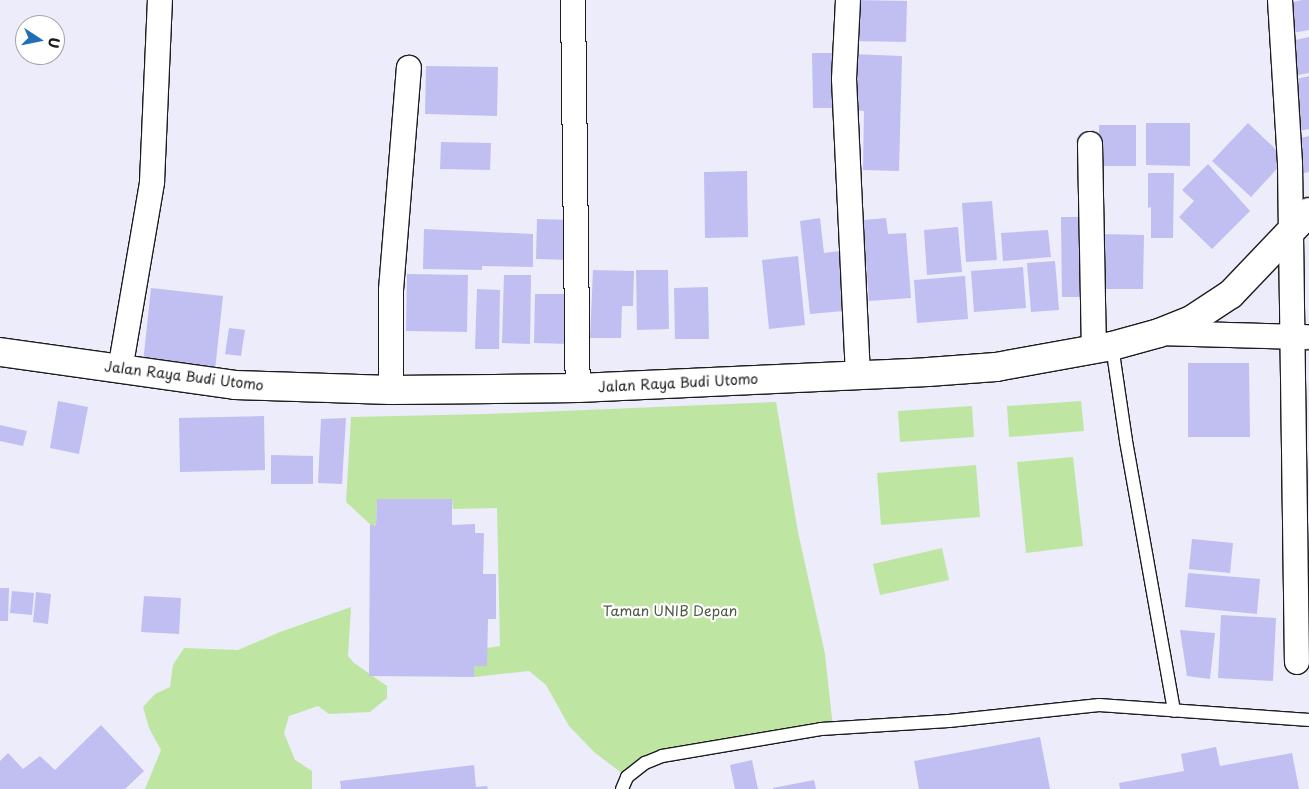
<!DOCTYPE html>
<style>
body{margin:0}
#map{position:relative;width:1309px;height:789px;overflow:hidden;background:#ececfb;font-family:"Playpen Sans",sans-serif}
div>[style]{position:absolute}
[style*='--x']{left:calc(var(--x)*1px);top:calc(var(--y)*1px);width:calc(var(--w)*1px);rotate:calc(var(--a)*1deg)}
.green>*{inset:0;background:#bee6a2}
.building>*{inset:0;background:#c1bff1}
.roads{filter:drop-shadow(1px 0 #1c1c1c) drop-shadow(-1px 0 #1c1c1c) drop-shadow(0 1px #1c1c1c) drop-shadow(0 -1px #1c1c1c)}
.lane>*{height:12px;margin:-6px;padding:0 6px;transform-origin:6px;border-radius:6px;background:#fff}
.street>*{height:24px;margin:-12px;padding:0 12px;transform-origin:12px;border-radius:12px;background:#fff}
.highway>*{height:28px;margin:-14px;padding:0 14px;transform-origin:14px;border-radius:14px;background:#fff}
span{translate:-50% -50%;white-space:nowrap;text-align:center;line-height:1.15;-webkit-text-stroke:4.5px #fff;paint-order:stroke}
.street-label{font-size:14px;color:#1c1c1c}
.park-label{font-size:14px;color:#4d5944}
.north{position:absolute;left:15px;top:15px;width:50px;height:50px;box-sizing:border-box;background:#fff;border:1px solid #a4a4a4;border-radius:50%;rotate:101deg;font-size:14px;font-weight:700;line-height:20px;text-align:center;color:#1c1c1c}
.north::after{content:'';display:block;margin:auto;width:18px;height:22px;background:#1f6fb2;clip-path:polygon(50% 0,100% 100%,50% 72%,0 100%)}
</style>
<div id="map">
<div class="green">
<div style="clip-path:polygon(1081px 401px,1084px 431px,1009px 437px,1007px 406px)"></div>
<div style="clip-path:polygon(776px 402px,798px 532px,825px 654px,833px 728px,662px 756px,627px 777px,594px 752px,569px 726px,546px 685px,529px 671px,474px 677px,474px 666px,487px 648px,500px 646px,497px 508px,453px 509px,452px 499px,377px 499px,376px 526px,370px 524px,346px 502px,351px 417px,487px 414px)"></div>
<div style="clip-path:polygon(972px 406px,974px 437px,900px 442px,898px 411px)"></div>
<div style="clip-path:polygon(1073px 457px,1083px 546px,1026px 553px,1017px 462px)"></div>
<div style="clip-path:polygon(976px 465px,980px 517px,881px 525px,877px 473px)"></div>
<div style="clip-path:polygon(942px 548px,949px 580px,880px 595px,873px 564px)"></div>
<div style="clip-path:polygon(351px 607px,348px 656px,354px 663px,387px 686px,387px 698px,370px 712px,329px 714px,318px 706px,289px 716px,284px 733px,295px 760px,312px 771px,312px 789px,145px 789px,161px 750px,149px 728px,143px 707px,155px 694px,170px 687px,173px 665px,184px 648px,238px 650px,280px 632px)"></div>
</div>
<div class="building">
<div style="clip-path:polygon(855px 0,907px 1px,906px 42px,853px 41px)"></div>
<div style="clip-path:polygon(1302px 0,1309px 0,1309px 30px,1292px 33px,1285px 4px)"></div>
<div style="clip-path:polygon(1309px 37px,1309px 73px,1293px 76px,1286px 42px)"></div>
<div style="clip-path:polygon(812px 53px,840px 53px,840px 108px,813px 108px)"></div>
<div style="clip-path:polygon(850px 54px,902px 56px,899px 171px,863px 170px,864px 111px,849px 110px)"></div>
<div style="clip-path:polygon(426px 66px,498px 67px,497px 116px,425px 114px)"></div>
<div style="clip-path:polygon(1309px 76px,1309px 129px,1295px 132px,1288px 81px)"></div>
<div style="clip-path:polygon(1146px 123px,1190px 123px,1190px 166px,1146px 165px)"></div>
<div style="clip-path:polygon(1248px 123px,1286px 159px,1251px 197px,1212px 161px)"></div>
<div style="clip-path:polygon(1099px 125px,1136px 125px,1136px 166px,1099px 166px)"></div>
<div style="clip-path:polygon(1309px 136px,1309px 172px,1299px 174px,1292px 140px)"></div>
<div style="clip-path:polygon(441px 142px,491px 143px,490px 170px,440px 169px)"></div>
<div style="clip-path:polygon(1208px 164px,1250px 211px,1212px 249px,1179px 217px,1194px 201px,1182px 190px)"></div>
<div style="clip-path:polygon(747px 171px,748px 237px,705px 238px,704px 172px)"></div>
<div style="clip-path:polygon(1148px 173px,1174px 173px,1173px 238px,1151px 238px,1151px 207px,1148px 208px)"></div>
<div style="clip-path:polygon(992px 201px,997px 260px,966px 262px,962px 203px)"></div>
<div style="clip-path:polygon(1061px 217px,1087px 217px,1088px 297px,1062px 297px)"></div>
<div style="clip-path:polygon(820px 218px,824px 253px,848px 250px,855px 310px,810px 314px,800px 221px)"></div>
<div style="clip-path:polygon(886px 218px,888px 234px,906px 233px,911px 298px,869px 301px,863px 220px)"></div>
<div style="clip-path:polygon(537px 219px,572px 220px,572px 260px,536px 259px)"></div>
<div style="clip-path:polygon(958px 227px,962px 272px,927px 275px,924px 230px)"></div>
<div style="clip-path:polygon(424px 229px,533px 234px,533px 267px,482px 266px,482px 270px,423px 269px)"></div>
<div style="clip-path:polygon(1048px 230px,1051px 257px,1003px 261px,1001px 233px)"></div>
<div style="clip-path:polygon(1101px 234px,1144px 235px,1143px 289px,1100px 289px)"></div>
<div style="clip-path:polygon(798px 256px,805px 325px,769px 329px,762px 260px)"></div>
<div style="clip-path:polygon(1055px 261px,1059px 310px,1031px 312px,1027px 263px)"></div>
<div style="clip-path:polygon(1023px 267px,1026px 308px,974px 312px,971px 271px)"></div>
<div style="clip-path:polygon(593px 270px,634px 271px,633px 306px,622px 306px,621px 338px,590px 338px)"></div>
<div style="clip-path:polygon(636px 270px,668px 270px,669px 329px,637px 330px)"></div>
<div style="clip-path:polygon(407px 274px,468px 275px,467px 332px,406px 331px)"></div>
<div style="clip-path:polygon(504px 275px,531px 275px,530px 344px,502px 343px)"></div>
<div style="clip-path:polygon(965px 276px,968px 319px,917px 323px,914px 280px)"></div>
<div style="clip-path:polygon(708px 287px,709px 339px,675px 339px,674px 288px)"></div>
<div style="clip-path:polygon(151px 288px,223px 296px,215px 370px,143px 363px)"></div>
<div style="clip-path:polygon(477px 289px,500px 290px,499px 349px,475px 349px)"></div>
<div style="clip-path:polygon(535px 294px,569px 294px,568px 344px,534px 343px)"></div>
<div style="clip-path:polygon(229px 328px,245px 330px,241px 356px,225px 354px)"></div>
<div style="clip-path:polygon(1188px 363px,1249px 363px,1250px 437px,1188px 437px)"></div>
<div style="clip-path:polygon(58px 401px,88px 407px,79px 454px,50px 448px)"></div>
<div style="clip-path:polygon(264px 416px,265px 470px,180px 472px,179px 418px)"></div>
<div style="clip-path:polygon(346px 418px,342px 484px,318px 483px,321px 419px)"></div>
<div style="clip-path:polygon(0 425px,27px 431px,23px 446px,0 441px)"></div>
<div style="clip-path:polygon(271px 455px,313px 456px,313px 484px,271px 484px)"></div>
<div style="clip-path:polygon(377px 499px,452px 499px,452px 525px,475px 524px,475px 533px,484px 533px,483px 574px,496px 574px,496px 619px,488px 619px,487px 666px,474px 666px,474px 677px,369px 676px,370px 524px,376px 526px)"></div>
<div style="clip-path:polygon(1192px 539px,1233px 543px,1230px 573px,1189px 569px)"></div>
<div style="clip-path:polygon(1188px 573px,1260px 579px,1257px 614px,1185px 607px)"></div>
<div style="clip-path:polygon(0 588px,9px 588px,8px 621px,0 621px)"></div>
<div style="clip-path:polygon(12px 591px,34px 593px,32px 615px,10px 613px)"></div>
<div style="clip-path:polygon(36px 592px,51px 594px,48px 624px,33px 622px)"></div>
<div style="clip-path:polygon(144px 596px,181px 598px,179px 634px,141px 632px)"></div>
<div style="clip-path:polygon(1221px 615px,1276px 618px,1273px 681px,1218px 678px)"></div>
<div style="clip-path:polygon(1180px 630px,1215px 633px,1210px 679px,1187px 676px)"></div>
<div style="clip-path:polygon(101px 725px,144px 771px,125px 789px,0 789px,0 761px,8px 753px,23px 769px,40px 756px,55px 770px)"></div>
<div style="clip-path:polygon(1040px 737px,1050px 789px,919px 789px,914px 761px)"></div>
<div style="clip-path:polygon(1216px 747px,1220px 766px,1292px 753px,1299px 789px,1120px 789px,1119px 783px,1184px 771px,1181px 754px)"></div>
<div style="clip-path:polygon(752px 760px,758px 789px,735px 789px,730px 765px)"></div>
<div style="clip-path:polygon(474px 765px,476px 787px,487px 786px,488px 789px,341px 789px,340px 781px)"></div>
<div style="clip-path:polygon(814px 780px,816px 789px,773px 789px,773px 788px)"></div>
</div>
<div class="roads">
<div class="lane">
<div style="--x:1112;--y:346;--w:96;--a:81.6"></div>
<div style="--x:1126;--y:441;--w:274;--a:79.9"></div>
<div style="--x:622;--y:789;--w:13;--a:-67"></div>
<div style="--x:627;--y:777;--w:23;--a:-38"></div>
<div style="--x:645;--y:763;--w:18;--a:-22"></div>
<div style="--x:662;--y:756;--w:161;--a:-9.6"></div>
<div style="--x:821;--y:729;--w:128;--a:-3.6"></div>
<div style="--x:949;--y:721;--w:151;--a:-6.1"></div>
<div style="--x:1099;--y:705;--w:211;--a:4.1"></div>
</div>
<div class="street">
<div style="--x:573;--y:0;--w:388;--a:89.3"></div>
<div style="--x:848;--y:0;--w:79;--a:92.9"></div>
<div style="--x:844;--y:79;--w:296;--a:87.3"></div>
<div style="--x:1280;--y:0;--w:163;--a:86.5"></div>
<div style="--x:1290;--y:163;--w:499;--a:89.2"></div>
<div style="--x:1090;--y:144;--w:205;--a:88.9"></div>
<div style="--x:1161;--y:333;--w:146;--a:1.6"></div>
<div style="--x:120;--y:370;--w:191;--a:-80.3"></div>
<div style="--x:152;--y:182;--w:182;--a:-87.5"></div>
<div style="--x:391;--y:390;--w:100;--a:-90"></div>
<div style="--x:391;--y:290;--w:223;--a:-85.4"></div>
</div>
<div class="highway">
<div style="--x:0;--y:352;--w:237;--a:8"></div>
<div style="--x:235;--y:385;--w:156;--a:1.8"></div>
<div style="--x:391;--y:390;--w:187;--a:-0.6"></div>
<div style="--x:578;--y:388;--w:350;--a:-2.6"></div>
<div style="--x:928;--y:372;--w:68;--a:-4.2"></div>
<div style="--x:996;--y:367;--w:118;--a:-10.3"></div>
<div style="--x:1112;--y:346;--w:49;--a:-15.5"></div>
<div style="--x:1159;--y:333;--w:37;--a:-22"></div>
<div style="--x:1193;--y:319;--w:45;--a:-33.3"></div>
<div style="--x:1231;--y:294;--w:113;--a:-46.4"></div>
</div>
</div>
<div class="street-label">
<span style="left:184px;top:376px;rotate:7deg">Jalan Raya Budi Utomo</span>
<span style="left:678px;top:383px;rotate:-3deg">Jalan Raya Budi Utomo</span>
</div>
<div class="park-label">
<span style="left:670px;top:611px">Taman UNIB Depan</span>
</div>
<div class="north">U</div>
</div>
